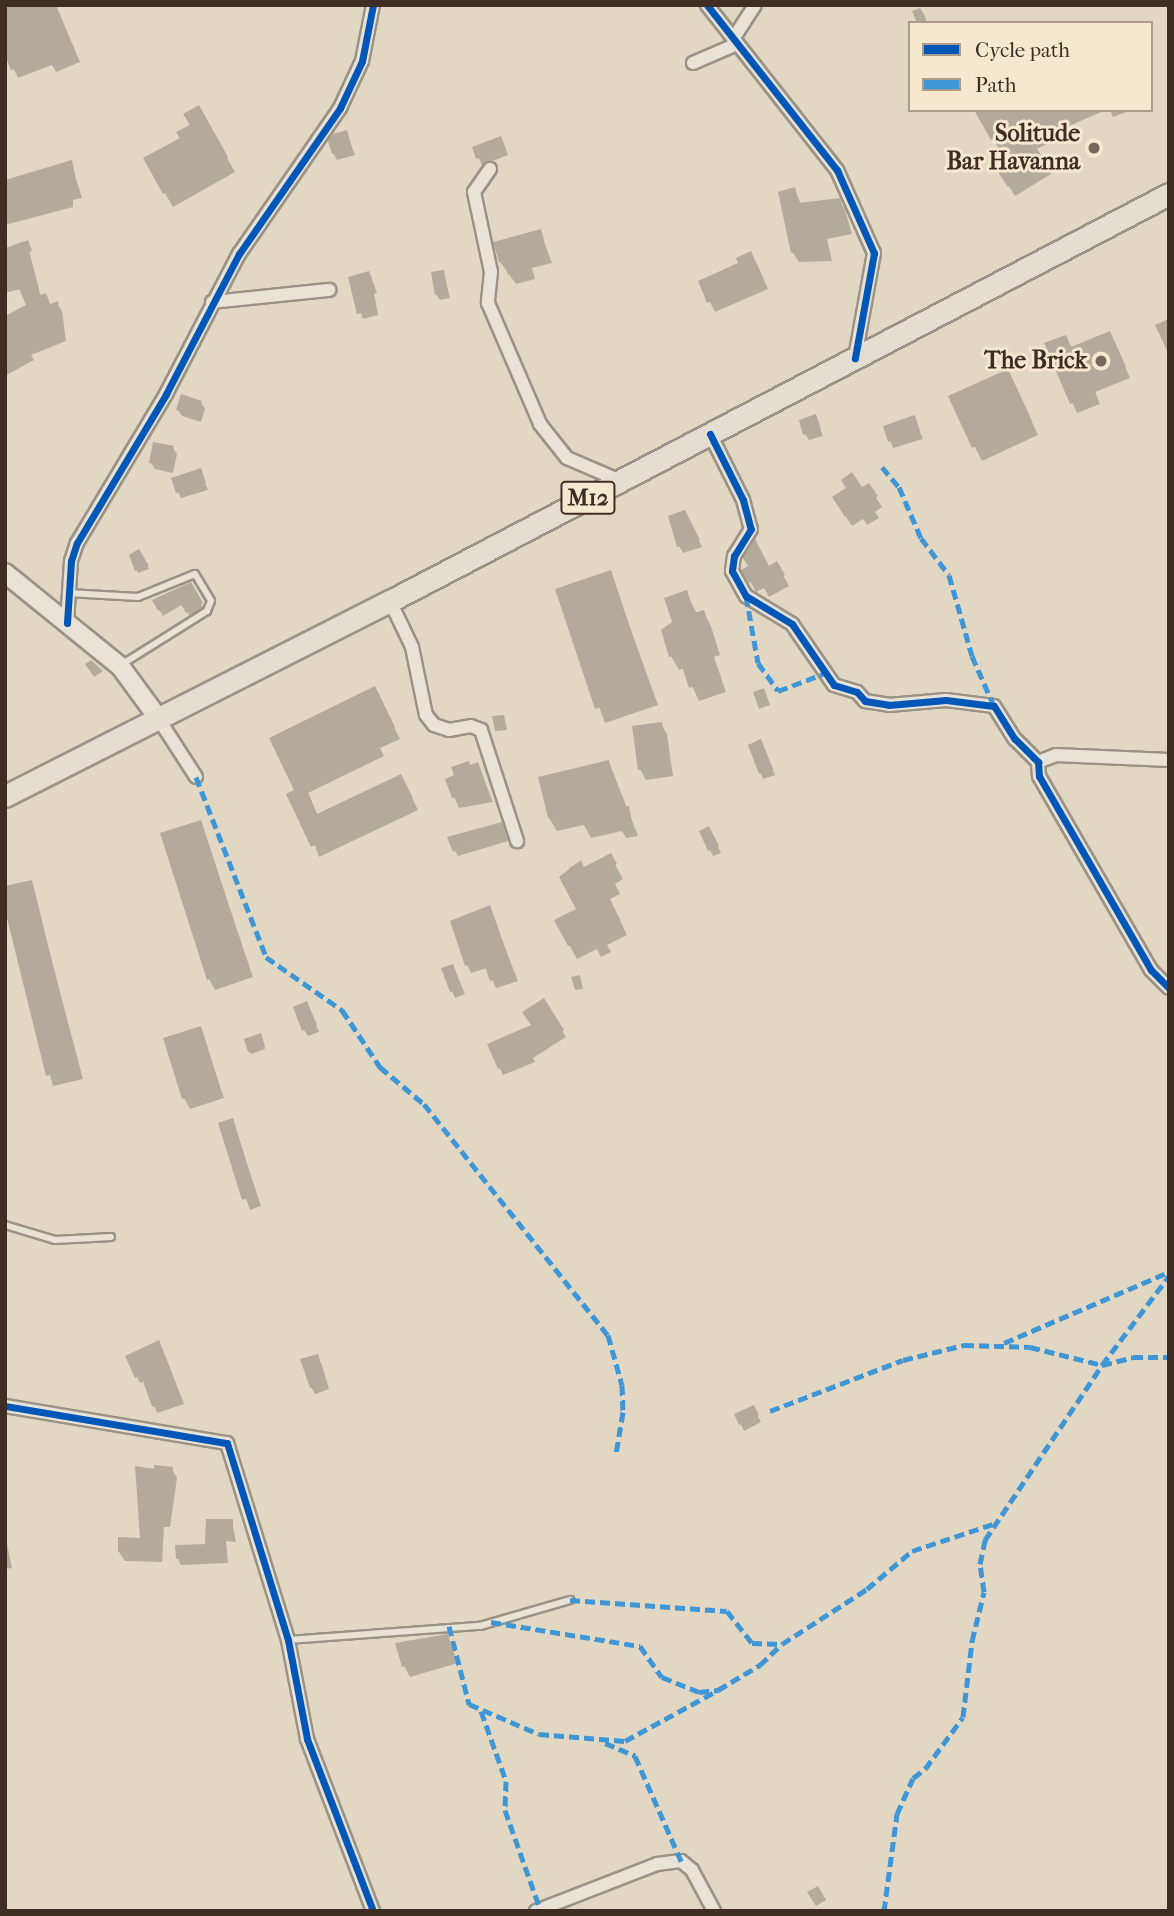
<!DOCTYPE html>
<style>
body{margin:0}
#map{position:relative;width:1174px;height:1916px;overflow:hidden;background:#e2d7c2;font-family:"IM FELL French Canon",serif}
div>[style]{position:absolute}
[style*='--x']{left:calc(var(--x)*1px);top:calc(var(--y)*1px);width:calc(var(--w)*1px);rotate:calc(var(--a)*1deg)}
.shadow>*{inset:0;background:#0003}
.building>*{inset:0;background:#b3aa9c}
.roads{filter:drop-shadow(2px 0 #9a9285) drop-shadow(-2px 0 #9a9285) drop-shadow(0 2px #9a9285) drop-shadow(0 -2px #9a9285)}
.lane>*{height:6px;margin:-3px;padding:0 3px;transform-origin:3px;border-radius:3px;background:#e8e2d7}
.street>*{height:12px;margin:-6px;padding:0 6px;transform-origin:6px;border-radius:6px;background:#e8e2d7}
.secondary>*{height:18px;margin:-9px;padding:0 9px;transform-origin:9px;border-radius:9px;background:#e8e2d7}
.highway>*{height:21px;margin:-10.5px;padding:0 10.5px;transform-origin:10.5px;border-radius:10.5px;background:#e4ddd1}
.quiet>*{height:5px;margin-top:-2.5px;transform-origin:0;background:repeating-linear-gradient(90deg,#3f96d6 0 10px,transparent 0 15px)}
.cycleway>*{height:7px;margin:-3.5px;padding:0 3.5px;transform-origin:3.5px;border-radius:3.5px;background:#0057b8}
.dots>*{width:19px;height:19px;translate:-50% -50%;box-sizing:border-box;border:4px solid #f5e8cf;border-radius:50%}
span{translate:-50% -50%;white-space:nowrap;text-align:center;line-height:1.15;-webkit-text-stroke:6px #f5e8cf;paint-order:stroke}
.shield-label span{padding:2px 5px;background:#f5e8cf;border:2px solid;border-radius:5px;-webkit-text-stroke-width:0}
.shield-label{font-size:23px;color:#3f2c24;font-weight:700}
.poi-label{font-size:24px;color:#3f2c24;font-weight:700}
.right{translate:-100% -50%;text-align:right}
.frame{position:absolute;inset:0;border:7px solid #3f2c24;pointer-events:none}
.legend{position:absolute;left:908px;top:21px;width:245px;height:91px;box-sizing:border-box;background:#f5e8cf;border:2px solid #ac9d8b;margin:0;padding:9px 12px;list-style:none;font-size:21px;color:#3f2c24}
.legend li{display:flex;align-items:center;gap:14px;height:35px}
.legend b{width:35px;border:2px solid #ac9d8b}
</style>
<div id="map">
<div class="shadow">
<div style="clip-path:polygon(55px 5px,80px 62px,56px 72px,52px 65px,18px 78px,5px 51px)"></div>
<div style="clip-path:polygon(920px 8px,924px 14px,927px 23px,917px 23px,912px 11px)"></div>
<div style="clip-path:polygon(198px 107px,235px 172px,173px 207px,145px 159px,182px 139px)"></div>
<div style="clip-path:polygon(976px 110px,1106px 110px,1069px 126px,1072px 134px,1036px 149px,1051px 174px,1015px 196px,1000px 172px,1016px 163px,1006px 145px,999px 149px)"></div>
<div style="clip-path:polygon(1110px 110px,1131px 110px,1113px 117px)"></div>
<div style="clip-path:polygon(346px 132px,355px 155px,337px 160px,333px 153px)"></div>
<div style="clip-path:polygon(504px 145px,508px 155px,482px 165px,474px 148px)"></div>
<div style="clip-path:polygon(71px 163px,82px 198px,73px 200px,73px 207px,5px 225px,5px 181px)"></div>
<div style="clip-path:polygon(794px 189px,801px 204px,839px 200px,845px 210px,852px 234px,827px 239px,832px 261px,799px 262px,793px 253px)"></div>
<div style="clip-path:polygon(540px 231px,552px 263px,532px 268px,535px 279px,516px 284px,500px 262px,496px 243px)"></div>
<div style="clip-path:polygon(27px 242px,41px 297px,51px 306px,57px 304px,62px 311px,66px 341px,31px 355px,34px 360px,5px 376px,5px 318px,28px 306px,21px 289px,5px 293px,5px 250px)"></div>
<div style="clip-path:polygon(757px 264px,768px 289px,715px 312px,700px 282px)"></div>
<div style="clip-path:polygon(443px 272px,450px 298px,440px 300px,436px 294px)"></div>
<div style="clip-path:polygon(371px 275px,378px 315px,363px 319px,350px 278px)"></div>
<div style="clip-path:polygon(1066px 337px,1072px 348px,1115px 343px,1130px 378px,1095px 392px,1100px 404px,1077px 413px,1046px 344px)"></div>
<div style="clip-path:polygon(1015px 385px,1038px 435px,982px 461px,950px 397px)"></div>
<div style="clip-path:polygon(201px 403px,205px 409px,201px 422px,182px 416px,178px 410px)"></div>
<div style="clip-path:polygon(815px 417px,823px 436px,809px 440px,805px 434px)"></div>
<div style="clip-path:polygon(914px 417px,923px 439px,893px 448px,885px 427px)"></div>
<div style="clip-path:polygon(173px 448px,177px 454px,173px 473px,155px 469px,151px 463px)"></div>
<div style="clip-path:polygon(200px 471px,208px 490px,181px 498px,178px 492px)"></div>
<div style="clip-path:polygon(868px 485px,882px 507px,875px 512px,879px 518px,867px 525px,863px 519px,852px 526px,840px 508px)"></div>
<div style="clip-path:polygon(688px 519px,702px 547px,683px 553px,679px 546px)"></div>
<div style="clip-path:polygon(139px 551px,149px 569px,138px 573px,131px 556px)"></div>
<div style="clip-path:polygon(777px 564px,789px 586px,769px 597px,764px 588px,756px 592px,744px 570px)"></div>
<div style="clip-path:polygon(610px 572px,658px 705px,605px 723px,557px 590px)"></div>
<div style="clip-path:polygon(190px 584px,205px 611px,191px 619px,183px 604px,163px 616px,154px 600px)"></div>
<div style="clip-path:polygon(686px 592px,697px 614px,703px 612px,711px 626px,720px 655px,714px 657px,726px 692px,699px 701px,684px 668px,679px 670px,671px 656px,674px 622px)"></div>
<div style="clip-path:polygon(91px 660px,103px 671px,94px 677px,85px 664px)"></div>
<div style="clip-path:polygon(764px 688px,770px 705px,759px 709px,753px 692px)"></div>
<div style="clip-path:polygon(380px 700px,400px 739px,380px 748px,384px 756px,308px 793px,318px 816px,407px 787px,418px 810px,319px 857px,296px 791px,271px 739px)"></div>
<div style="clip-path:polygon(504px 715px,507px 730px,495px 731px,492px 716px)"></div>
<div style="clip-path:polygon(661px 724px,667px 734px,673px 776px,646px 780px,640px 769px)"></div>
<div style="clip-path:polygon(750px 746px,763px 747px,775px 775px,763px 779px)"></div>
<div style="clip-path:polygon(609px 762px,638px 836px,626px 838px,622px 831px,591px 838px,584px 825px,557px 831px,549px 818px)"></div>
<div style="clip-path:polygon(478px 764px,493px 802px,459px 808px,447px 780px)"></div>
<div style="clip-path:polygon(200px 822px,253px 977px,215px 990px,209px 979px)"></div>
<div style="clip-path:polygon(504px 830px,508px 841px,458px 856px,455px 851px)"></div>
<div style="clip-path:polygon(712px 834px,721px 853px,713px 856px,710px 850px)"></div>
<div style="clip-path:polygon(610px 855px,623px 879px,615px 884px,620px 894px,610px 899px,627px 935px,607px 945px,611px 952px,601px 957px,597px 949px,577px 959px,556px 921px,578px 909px,569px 868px,580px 862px,584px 869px)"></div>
<div style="clip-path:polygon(31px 882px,83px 1079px,53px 1086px,9px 917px,5px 918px,5px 888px)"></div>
<div style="clip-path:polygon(489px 907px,518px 981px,496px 988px,487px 968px,471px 973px,467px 965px)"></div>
<div style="clip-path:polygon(453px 966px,465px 994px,455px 998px,452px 991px)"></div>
<div style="clip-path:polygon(580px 975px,583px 989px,575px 990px,571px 977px)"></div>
<div style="clip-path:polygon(544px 1001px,566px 1037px,533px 1058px,535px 1062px,503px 1075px,489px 1044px,533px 1026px)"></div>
<div style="clip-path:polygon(310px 1010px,319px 1032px,308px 1036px,304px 1030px)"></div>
<div style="clip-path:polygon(200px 1028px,224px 1098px,190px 1109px,184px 1098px)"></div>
<div style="clip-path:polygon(262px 1038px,265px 1049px,251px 1054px,249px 1051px)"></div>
<div style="clip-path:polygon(232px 1120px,261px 1206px,250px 1210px,220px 1124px)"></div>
<div style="clip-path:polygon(162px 1348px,184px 1404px,157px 1413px,145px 1381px,140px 1383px,137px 1377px)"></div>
<div style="clip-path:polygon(321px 1362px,329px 1389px,315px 1394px,311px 1387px)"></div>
<div style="clip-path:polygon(753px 1407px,761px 1422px,744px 1431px,736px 1415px)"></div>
<div style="clip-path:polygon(137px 1468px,172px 1469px,177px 1478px,170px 1527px,164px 1527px,162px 1562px,125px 1561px,119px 1552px,141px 1540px)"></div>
<div style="clip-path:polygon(232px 1521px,236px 1542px,226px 1541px,228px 1563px,181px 1565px,178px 1559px,207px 1545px)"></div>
<div style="clip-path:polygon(5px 1534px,12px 1568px,5px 1569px)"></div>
<div style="clip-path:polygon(447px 1636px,458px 1663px,410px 1677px,404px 1666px)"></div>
<div style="clip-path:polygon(818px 1886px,826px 1900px,816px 1906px,807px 1892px)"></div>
</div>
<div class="building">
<div style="clip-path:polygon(5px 5px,56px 5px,76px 53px,50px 64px,46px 57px,11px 70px,5px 55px)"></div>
<div style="clip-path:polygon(199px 105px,228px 157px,163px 194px,143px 158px,180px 138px,176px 132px,190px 125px,183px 114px)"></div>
<div style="clip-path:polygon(974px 110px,1062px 110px,1068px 123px,1031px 139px,1046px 163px,1008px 187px,998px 172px,1014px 162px,998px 136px,991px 140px)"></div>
<div style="clip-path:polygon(347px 130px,352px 148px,332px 154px,328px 141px,333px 134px)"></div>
<div style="clip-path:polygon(501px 136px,506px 149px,476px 159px,472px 147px)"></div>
<div style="clip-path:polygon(72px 160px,78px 190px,69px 192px,69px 199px,5px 216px,5px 180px)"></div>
<div style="clip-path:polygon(795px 187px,799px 203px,840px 198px,848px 224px,822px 230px,827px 252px,791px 253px,778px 192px)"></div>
<div style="clip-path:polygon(541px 229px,547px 252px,528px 258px,531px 269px,508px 275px,504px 261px,499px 262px,493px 242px)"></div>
<div style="clip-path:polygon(28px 240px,32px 251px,26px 253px,40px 295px,46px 293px,50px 304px,58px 301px,62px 333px,28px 346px,31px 352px,5px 365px,5px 316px,26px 305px,16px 281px,9px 284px,5px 248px)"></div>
<div style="clip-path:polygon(751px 251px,763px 278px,707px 303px,698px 281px,738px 263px,736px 258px)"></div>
<div style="clip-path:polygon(444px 270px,448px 292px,435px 295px,431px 272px)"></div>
<div style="clip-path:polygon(369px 271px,377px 293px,371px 294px,375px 309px,357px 314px,348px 277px)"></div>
<div style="clip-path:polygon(1169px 319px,1169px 355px,1155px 325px)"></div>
<div style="clip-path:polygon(1110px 331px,1126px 367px,1091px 382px,1096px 394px,1070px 404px,1044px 343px,1066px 335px,1071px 347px)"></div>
<div style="clip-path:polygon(1008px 369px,1032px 421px,972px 448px,948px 396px)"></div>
<div style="clip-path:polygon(181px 394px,202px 401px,198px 417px,176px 410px)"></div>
<div style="clip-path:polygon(816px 414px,821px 429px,803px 435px,799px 420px)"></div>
<div style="clip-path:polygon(915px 415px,920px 432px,888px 442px,883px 426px)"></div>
<div style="clip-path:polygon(153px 442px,174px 446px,170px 467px,149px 463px)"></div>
<div style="clip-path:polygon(201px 468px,206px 483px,176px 493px,171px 478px)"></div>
<div style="clip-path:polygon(852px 472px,862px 487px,869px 483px,878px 496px,870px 501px,874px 507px,860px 516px,856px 510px,845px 517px,832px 497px,846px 488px,841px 480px)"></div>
<div style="clip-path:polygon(685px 510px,700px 540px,677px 547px,668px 516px)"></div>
<div style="clip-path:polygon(755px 539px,769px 566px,777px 561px,785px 575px,762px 588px,757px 579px,749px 583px,741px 570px,748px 566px,743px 558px)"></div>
<div style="clip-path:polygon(139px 549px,149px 566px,135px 571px,129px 555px)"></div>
<div style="clip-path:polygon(611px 570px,651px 691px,595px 709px,555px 589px)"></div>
<div style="clip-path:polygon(191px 582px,203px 603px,186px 613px,178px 599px,158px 611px,152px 600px)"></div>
<div style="clip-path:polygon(687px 590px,694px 613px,704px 610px,714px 640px,708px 642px,719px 678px,689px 688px,678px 654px,669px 657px,661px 630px,672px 622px,664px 598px)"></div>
<div style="clip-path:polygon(375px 686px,395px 727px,375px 737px,379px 744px,303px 781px,317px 814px,401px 774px,413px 798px,311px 847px,286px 794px,294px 790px,269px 738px)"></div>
<div style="clip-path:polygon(662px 722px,668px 766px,638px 770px,632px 726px)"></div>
<div style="clip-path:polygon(761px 739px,773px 769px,759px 774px,748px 745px)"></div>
<div style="clip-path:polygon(609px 760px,620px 808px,629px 806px,632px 822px,617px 825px,615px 817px,582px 825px,578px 811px,548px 818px,538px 777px)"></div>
<div style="clip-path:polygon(469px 761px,470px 765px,478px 762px,488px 791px,452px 798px,445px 779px,454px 775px,451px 767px)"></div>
<div style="clip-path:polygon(201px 820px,249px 967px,207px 980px,160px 833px)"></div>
<div style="clip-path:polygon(502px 822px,506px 836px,481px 840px,453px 852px,447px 837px)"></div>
<div style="clip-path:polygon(709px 826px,719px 846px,708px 851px,699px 831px)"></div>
<div style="clip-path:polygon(611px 853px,617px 864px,608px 869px,614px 879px,603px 885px,620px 920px,601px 931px,604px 938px,592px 944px,587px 936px,568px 946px,554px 920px,576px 909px,559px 877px,581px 860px,584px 867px)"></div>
<div style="clip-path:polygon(32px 880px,78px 1068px,46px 1076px,5px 910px,5px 886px)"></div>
<div style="clip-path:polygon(490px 905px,514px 973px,490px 981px,483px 960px,465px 966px,450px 921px)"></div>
<div style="clip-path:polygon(453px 964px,462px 988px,450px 992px,441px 968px)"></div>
<div style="clip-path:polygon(544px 998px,564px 1030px,531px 1051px,532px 1055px,498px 1069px,487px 1044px,531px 1025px,522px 1012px)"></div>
<div style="clip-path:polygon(307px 1001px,317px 1025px,302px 1031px,293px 1007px)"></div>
<div style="clip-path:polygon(201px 1026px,220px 1087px,182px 1099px,163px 1038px)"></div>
<div style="clip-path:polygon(261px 1033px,265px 1047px,248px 1052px,244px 1039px)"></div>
<div style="clip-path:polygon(233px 1118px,257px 1196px,242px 1200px,218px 1123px)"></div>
<div style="clip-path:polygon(159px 1340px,181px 1397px,152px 1407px,141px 1375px,135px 1378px,125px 1356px)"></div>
<div style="clip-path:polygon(318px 1354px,327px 1383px,310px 1388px,300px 1359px)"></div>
<div style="clip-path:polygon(754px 1405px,759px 1415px,739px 1425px,734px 1414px)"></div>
<div style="clip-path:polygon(154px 1465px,173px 1467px,166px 1519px,159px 1518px,158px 1554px,118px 1552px,118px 1537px,140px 1538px,135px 1466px,154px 1469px)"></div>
<div style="clip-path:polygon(206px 1519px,233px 1519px,233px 1536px,224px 1535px,225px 1557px,176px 1559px,175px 1545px,205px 1544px)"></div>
<div style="clip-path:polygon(448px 1634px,453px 1653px,402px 1667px,395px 1643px)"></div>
</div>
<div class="roads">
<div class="lane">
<div style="--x:68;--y:593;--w:70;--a:3.3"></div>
<div style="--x:138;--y:597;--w:61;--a:-22"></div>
<div style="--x:195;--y:574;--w:31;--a:59"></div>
<div style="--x:211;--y:601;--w:11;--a:112"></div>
<div style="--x:207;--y:611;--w:102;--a:147.9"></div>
<div style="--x:5;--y:1225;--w:52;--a:16.7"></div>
<div style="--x:55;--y:1240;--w:56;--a:-3.1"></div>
<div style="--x:288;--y:1640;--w:193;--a:-4.2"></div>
<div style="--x:480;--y:1626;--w:94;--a:-16.1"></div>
</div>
<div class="street">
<div style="--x:707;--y:5;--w:210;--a:51.8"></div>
<div style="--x:837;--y:170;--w:91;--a:66"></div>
<div style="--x:874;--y:253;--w:107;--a:100.3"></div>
<div style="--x:733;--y:39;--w:40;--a:-57.1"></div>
<div style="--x:693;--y:63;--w:48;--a:-23.4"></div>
<div style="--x:490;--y:169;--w:28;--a:125"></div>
<div style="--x:474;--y:192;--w:82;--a:78"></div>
<div style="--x:491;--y:272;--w:31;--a:96"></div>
<div style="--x:488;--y:303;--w:132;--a:66.7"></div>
<div style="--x:540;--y:424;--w:43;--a:51.5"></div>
<div style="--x:567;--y:458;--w:59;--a:23.1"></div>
<div style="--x:212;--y:302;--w:118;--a:-5.9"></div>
<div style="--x:710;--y:434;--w:74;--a:63.4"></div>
<div style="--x:743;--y:500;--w:30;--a:75"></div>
<div style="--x:751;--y:529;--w:32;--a:122"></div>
<div style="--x:734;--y:556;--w:15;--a:98"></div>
<div style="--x:732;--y:571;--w:29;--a:61"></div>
<div style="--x:746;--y:596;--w:54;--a:31.3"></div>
<div style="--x:792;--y:624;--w:74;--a:55.5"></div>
<div style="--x:834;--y:685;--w:24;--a:17"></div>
<div style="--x:857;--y:692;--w:12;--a:48"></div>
<div style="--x:865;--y:701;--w:24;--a:9"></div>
<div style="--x:889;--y:705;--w:57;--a:-5"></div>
<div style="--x:946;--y:700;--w:48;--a:7.1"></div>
<div style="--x:994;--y:706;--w:39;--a:58"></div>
<div style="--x:1015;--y:739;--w:33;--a:45"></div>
<div style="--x:1038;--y:762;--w:14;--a:86"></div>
<div style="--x:1039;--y:776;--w:224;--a:60"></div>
<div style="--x:1151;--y:970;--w:25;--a:45"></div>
<div style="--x:390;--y:601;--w:51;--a:64.4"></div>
<div style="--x:412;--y:647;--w:69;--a:78.4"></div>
<div style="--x:426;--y:715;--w:13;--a:51"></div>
<div style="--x:434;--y:725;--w:16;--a:18"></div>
<div style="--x:449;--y:730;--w:22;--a:-10"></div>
<div style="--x:471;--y:726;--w:11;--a:22"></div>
<div style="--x:481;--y:730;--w:117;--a:72"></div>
<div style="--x:67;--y:623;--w:62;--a:-86.3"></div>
<div style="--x:71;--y:561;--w:19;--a:-72"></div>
<div style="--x:77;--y:543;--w:174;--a:-59.1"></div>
<div style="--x:166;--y:394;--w:158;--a:-62.5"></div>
<div style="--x:239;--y:254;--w:178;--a:-55.3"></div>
<div style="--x:340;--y:108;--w:52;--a:-64.9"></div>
<div style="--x:362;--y:61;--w:57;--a:-78.9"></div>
<div style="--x:158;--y:718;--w:70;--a:57.2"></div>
<div style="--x:1038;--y:762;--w:19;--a:-21"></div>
<div style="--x:1056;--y:755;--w:113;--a:2.5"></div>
<div style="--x:5;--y:1406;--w:225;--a:9.5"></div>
<div style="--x:227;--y:1443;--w:206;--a:72.8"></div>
<div style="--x:288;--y:1640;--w:101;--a:79.1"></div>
<div style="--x:307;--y:1739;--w:184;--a:69"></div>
<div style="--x:536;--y:1911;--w:130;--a:-21.2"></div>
<div style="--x:657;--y:1864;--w:24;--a:-7"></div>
<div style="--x:681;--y:1861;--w:14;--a:39"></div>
<div style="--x:692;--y:1870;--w:47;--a:61.8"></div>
</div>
<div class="secondary">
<div style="--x:5;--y:573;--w:148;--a:39"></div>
<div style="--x:120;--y:666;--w:64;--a:53.8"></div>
</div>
<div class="highway">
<div style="--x:5;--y:796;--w:432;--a:-26.9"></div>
<div style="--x:390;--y:601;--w:879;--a:-27.59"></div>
</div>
</div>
<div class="quiet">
<div style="--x:882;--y:467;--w:26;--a:50"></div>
<div style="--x:899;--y:487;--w:56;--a:66.7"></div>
<div style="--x:921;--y:538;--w:46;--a:52.9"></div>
<div style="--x:949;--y:575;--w:84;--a:74.1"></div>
<div style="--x:972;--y:656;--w:55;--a:66.3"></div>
<div style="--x:746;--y:596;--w:68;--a:79.8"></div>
<div style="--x:758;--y:663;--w:34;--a:54"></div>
<div style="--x:778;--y:691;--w:48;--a:-20.7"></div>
<div style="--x:196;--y:777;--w:193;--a:68.7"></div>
<div style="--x:266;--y:957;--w:93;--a:34.9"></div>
<div style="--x:342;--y:1010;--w:69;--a:56.3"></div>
<div style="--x:380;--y:1067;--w:57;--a:40.1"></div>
<div style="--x:424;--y:1104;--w:295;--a:51.5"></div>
<div style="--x:608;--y:1335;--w:52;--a:74.4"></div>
<div style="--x:622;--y:1385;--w:27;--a:88"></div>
<div style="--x:623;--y:1412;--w:43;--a:99.5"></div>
<div style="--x:1004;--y:1343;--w:180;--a:-23.3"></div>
<div style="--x:770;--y:1411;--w:142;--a:-21"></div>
<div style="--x:903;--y:1360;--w:63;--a:-13.8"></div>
<div style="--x:964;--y:1345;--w:66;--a:1.7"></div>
<div style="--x:1030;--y:1347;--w:74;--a:14"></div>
<div style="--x:1102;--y:1365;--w:32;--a:-14"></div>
<div style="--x:1133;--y:1357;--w:36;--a:0"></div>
<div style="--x:570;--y:1600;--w:157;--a:4"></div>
<div style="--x:727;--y:1611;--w:41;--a:52"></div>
<div style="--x:752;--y:1643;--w:30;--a:2"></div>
<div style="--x:782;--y:1644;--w:101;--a:-32.9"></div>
<div style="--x:867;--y:1589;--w:59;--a:-40.2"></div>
<div style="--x:912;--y:1551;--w:85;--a:-18.4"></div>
<div style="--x:491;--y:1622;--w:151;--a:9.2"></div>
<div style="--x:640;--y:1646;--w:38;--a:55"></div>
<div style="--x:662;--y:1677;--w:40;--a:22"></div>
<div style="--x:699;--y:1692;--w:19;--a:-6"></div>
<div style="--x:718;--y:1690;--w:49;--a:-30.8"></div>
<div style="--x:760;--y:1665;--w:30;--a:-44"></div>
<div style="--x:449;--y:1626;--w:81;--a:75.6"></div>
<div style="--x:469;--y:1704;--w:76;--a:23.2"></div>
<div style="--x:539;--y:1734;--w:86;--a:4.7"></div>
<div style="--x:625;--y:1741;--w:106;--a:-28.7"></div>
<div style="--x:481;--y:1711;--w:74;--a:70.3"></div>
<div style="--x:506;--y:1781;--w:29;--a:92"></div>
<div style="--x:505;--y:1810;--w:105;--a:70.5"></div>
<div style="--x:605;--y:1743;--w:33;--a:23"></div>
<div style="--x:635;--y:1756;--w:115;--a:66.3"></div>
<div style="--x:884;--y:1911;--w:98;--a:-82.4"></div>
<div style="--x:897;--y:1814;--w:39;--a:-66"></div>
<div style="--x:913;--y:1778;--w:15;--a:-37"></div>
<div style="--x:925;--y:1769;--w:64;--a:-53.8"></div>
<div style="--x:963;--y:1717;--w:77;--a:-83.2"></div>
<div style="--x:972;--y:1641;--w:50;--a:-76.2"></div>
<div style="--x:984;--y:1592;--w:28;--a:-98"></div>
<div style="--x:980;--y:1564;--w:25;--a:-78"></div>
<div style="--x:985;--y:1540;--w:211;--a:-56.2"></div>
<div style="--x:1102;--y:1365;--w:111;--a:-53"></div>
</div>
<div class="cycleway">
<div style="--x:707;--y:5;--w:210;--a:51.8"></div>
<div style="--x:837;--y:170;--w:91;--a:66"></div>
<div style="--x:874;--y:253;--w:107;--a:100.3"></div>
<div style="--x:710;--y:434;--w:74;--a:63.4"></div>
<div style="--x:743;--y:500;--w:30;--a:75"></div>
<div style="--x:751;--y:529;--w:32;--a:122"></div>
<div style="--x:734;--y:556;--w:15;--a:98"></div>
<div style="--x:732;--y:571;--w:29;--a:61"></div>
<div style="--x:746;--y:596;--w:54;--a:31.3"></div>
<div style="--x:792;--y:624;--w:74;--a:55.5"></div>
<div style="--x:834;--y:685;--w:24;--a:17"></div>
<div style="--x:857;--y:692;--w:12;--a:48"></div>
<div style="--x:865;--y:701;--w:24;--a:9"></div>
<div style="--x:889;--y:705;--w:57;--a:-5"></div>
<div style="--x:946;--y:700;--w:48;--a:7.1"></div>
<div style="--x:994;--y:706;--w:39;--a:58"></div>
<div style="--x:1015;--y:739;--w:33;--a:45"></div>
<div style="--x:1038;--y:762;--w:14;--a:86"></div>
<div style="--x:1039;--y:776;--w:224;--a:60"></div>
<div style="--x:1151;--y:970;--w:25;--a:45"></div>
<div style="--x:67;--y:623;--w:62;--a:-86.3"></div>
<div style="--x:71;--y:561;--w:19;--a:-72"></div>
<div style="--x:77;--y:543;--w:174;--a:-59.1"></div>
<div style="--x:166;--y:394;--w:158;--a:-62.5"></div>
<div style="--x:239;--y:254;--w:178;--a:-55.3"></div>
<div style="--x:340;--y:108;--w:52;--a:-64.9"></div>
<div style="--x:362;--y:61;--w:57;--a:-78.9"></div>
<div style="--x:5;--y:1406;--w:225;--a:9.5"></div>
<div style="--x:227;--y:1443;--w:206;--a:72.8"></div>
<div style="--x:288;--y:1640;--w:101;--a:79.1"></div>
<div style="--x:307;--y:1739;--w:184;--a:69"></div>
</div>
<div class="dots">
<div style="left:1094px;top:148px;background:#78685b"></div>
<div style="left:1101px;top:361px;background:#78685b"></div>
</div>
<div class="shield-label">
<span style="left:588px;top:498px">M12</span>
</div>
<div class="poi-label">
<span class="right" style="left:1080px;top:148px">Solitude<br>Bar Havanna</span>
<span class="right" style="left:1087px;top:361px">The Brick</span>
</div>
<div class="frame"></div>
<ul class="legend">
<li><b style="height:9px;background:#0057b8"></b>Cycle path</li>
<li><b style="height:9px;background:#3f96d6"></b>Path</li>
</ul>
</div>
